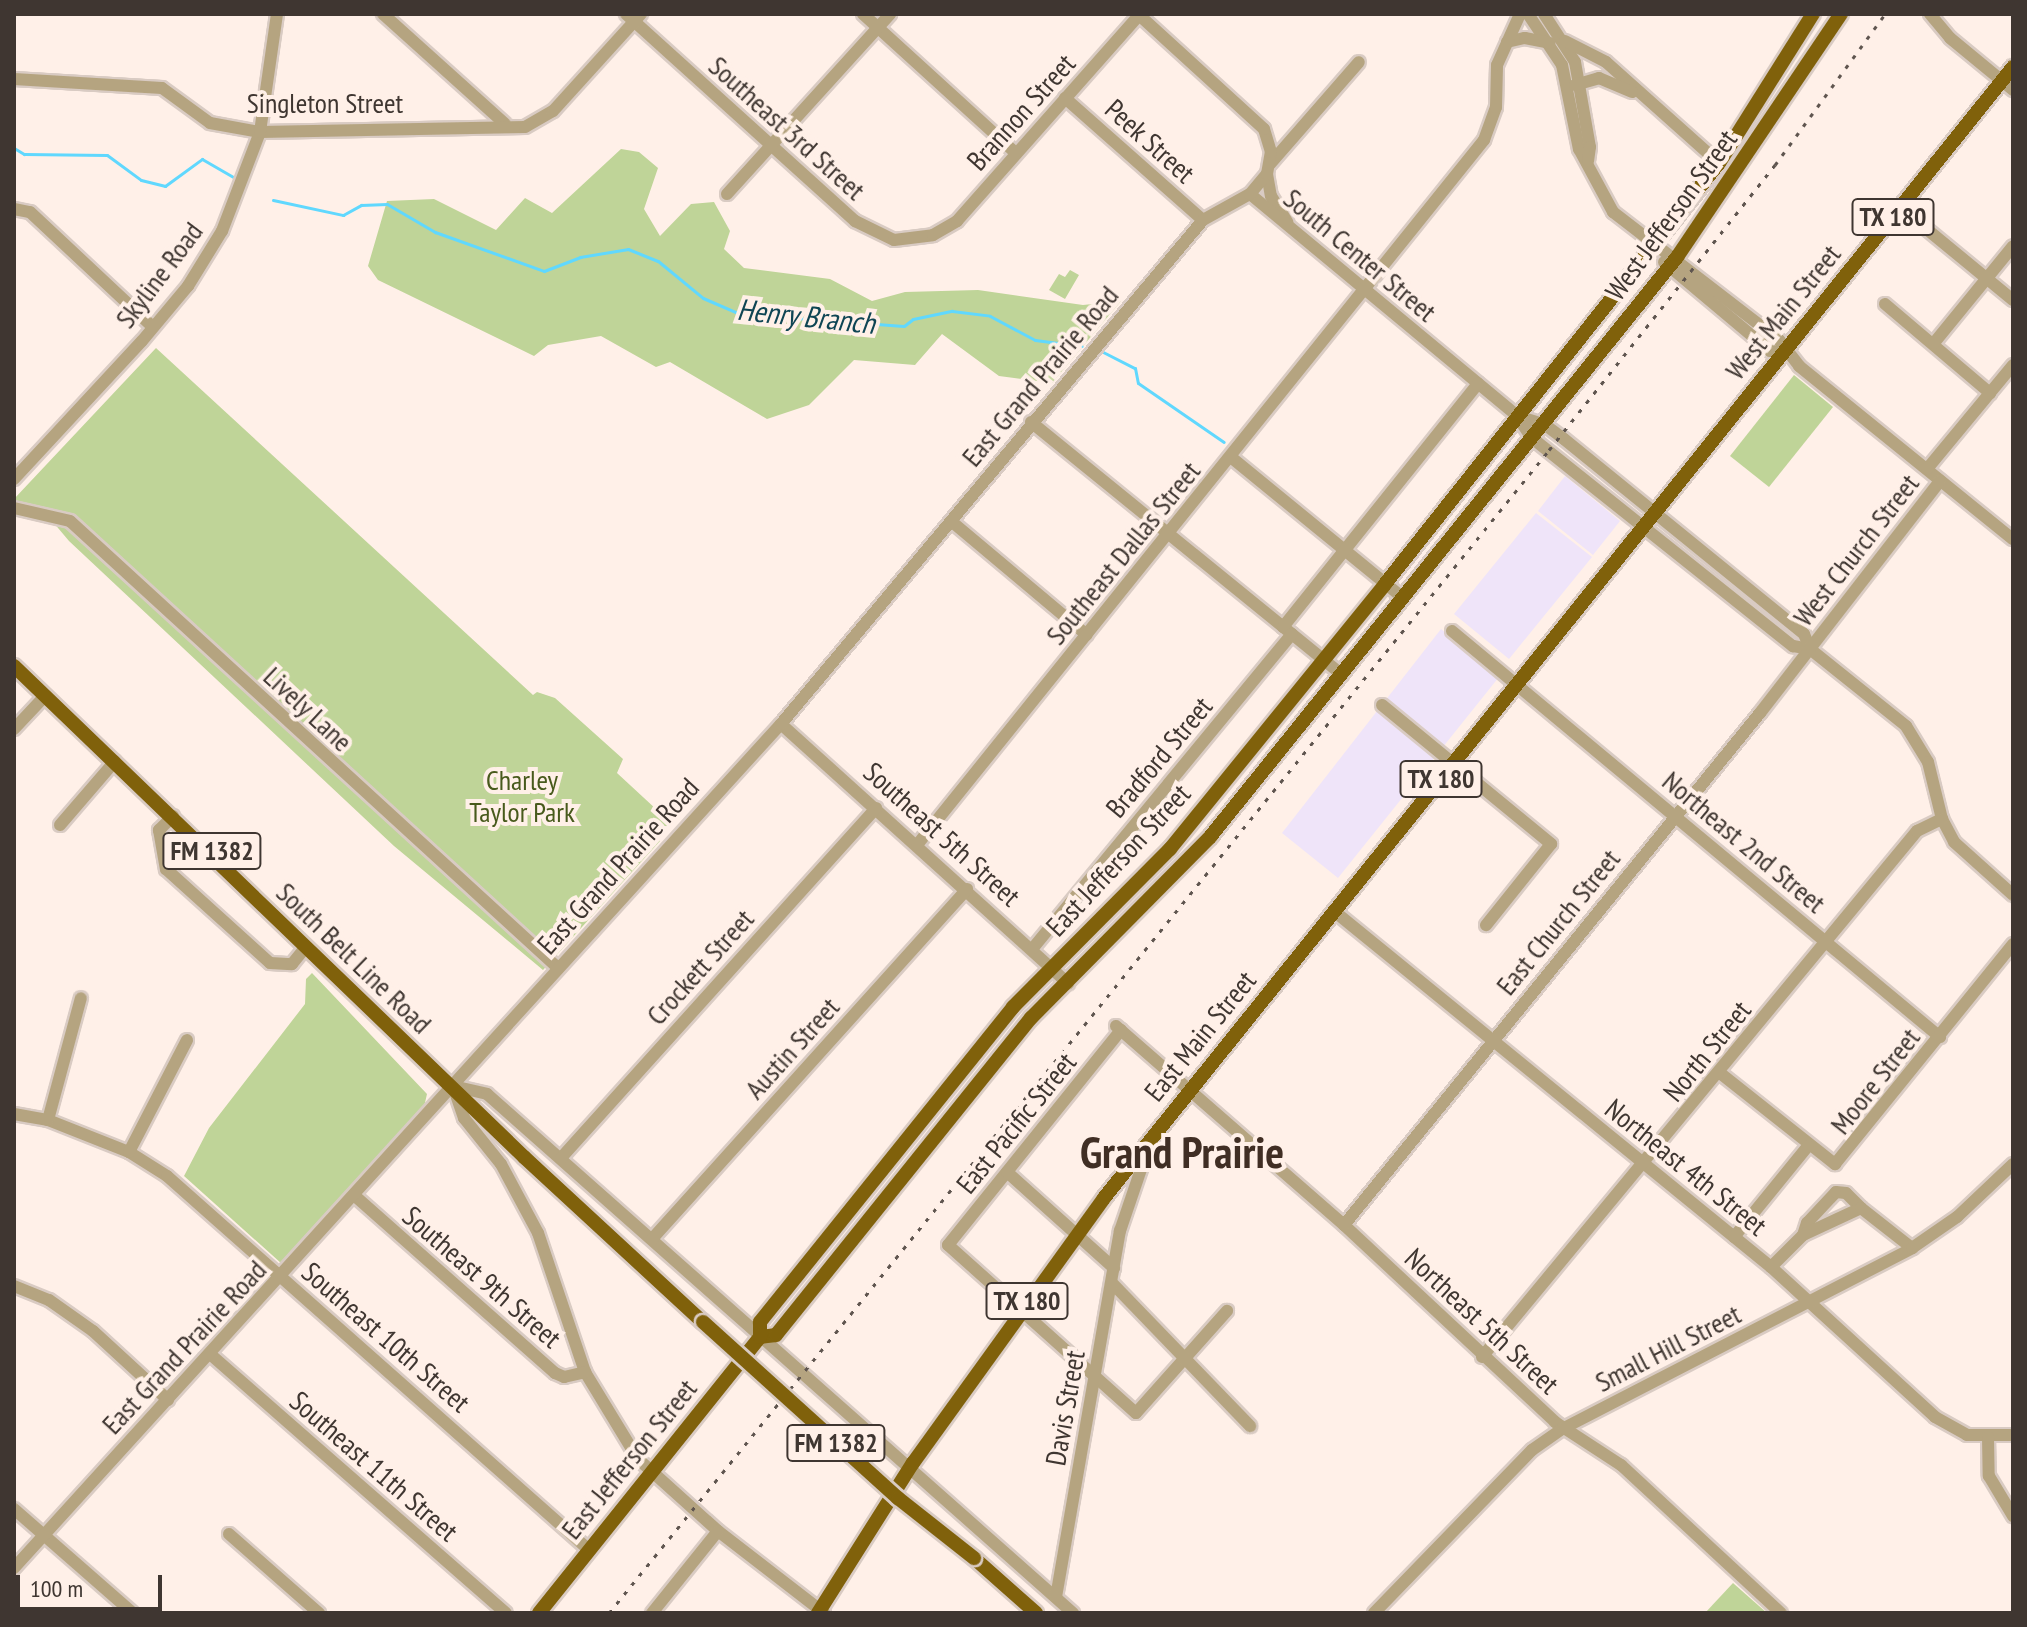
<!DOCTYPE html>
<style>
body{margin:0}
#map{position:relative;width:2027px;height:1627px;overflow:hidden;background:#fff0e8;font-family:"PT Sans Narrow",sans-serif}
div>[style]{position:absolute}
[style*='--x']{left:calc(var(--x)*1px);top:calc(var(--y)*1px);width:calc(var(--w)*1px);rotate:calc(var(--a)*1deg)}
.commercial>*{inset:0;background:#efe4f9}
.green>*{inset:0;background:#bfd498}
.stream>*{height:3px;margin:-1.5px;padding:0 1.5px;transform-origin:1.5px;border-radius:1.5px;background:#60d8fe}
.roads{filter:drop-shadow(2px 0 #d9cbc3) drop-shadow(-2px 0 #d9cbc3) drop-shadow(0 2px #d9cbc3) drop-shadow(0 -2px #d9cbc3)}
.minor>*{height:12px;margin:-6px;padding:0 6px;transform-origin:6px;border-radius:6px;background:#b5a480}
.major>*{height:14px;margin:-7px;padding:0 7px;transform-origin:7px;border-radius:7px;background:#80610b}
.rail>*{height:3px;margin-top:-1.5px;transform-origin:0;background:repeating-linear-gradient(90deg,#5f554f 0 4px,transparent 0 12px)}
.bridges{filter:drop-shadow(2px 0 #d9cbc3) drop-shadow(-2px 0 #d9cbc3) drop-shadow(0 2px #d9cbc3) drop-shadow(0 -2px #d9cbc3)}
.major-bridge>*{height:14px;margin:-7px;padding:0 7px;transform-origin:7px;border-radius:7px;background:#80610b}
span{translate:-50% -50%;white-space:nowrap;text-align:center;line-height:1.15;-webkit-text-stroke:8px #fff0e8;paint-order:stroke}
.shield-label span{padding:2px 6px;background:#fff0e8;border:2px solid;border-radius:6px;-webkit-text-stroke-width:0}
.shield-label{font-size:26px;color:#3f3631;font-weight:700}
.street-label{font-size:28px;color:#3f3631}
.park-label{font-size:28px;color:#485a1c}
.water-label{font-size:30px;color:#0f4554;font-style:italic}
.town-label{font-size:44px;color:#402e24;font-weight:700}
.frame{position:absolute;inset:0;border:16px solid #3f3631;pointer-events:none}
.scale{position:absolute;left:16px;top:1575px;width:146px;height:36px;box-sizing:border-box;border:4px solid #3f3631;border-top:0;padding-left:10px;font-size:24px;line-height:28px;white-space:nowrap;color:#3f3631;-webkit-text-stroke:6px #fff0e8;paint-order:stroke}
</style>
<div id="map">
<div class="commercial">
<div style="clip-path:polygon(1565px 476px,1620px 521px,1593px 555px,1538px 511px)"></div>
<div style="clip-path:polygon(1536px 513px,1592px 557px,1509px 659px,1454px 614px)"></div>
<div style="clip-path:polygon(1441px 629px,1499px 677px,1338px 878px,1282px 833px)"></div>
</div>
<div class="green">
<div style="clip-path:polygon(621px 149px,639px 152px,658px 168px,644px 209px,660px 236px,691px 204px,714px 202px,730px 231px,724px 249px,744px 268px,830px 279px,872px 301px,905px 292px,978px 290px,1083px 305px,1121px 301px,1052px 383px,999px 376px,942px 334px,915px 365px,854px 360px,809px 405px,767px 419px,670px 362px,656px 367px,601px 336px,548px 345px,534px 356px,378px 280px,368px 266px,387px 201px,434px 199px,496px 230px,525px 198px,552px 213px)"></div>
<div style="clip-path:polygon(1070px 270px,1079px 275px,1065px 299px,1049px 290px,1059px 274px,1065px 277px)"></div>
<div style="clip-path:polygon(156px 348px,533px 695px,537px 692px,555px 698px,623px 759px,617px 773px,670px 822px,657px 837px,660px 841px,543px 970px,394px 846px,69px 541px,42px 509px,23px 507px,14px 499px)"></div>
<div style="clip-path:polygon(1794px 375px,1833px 407px,1769px 487px,1730px 456px)"></div>
<div style="clip-path:polygon(312px 973px,427px 1094px,424px 1107px,282px 1264px,184px 1176px,209px 1128px,305px 1004px,306px 979px)"></div>
<div style="clip-path:polygon(1733px 1583px,1767px 1613px,1705px 1613px)"></div>
</div>
<div class="stream">
<div style="--x:14;--y:148;--w:12;--a:31"></div>
<div style="--x:24;--y:154;--w:83;--a:0.7"></div>
<div style="--x:107;--y:155;--w:42;--a:36.3"></div>
<div style="--x:141;--y:180;--w:25;--a:14"></div>
<div style="--x:165;--y:186;--w:46;--a:-36.1"></div>
<div style="--x:202;--y:159;--w:36;--a:30"></div>
<div style="--x:273;--y:200;--w:72;--a:12.1"></div>
<div style="--x:343;--y:215;--w:21;--a:-29"></div>
<div style="--x:361;--y:205;--w:26;--a:-2"></div>
<div style="--x:387;--y:204;--w:56;--a:30.3"></div>
<div style="--x:435;--y:232;--w:116;--a:19.7"></div>
<div style="--x:544;--y:271;--w:39;--a:-21"></div>
<div style="--x:580;--y:257;--w:49;--a:-9.5"></div>
<div style="--x:628;--y:249;--w:32;--a:22"></div>
<div style="--x:658;--y:261;--w:58;--a:39.4"></div>
<div style="--x:703;--y:298;--w:40;--a:23.4"></div>
<div style="--x:740;--y:314;--w:164;--a:4.2"></div>
<div style="--x:904;--y:326;--w:11;--a:-38"></div>
<div style="--x:913;--y:319;--w:40;--a:-12"></div>
<div style="--x:952;--y:311;--w:38;--a:7"></div>
<div style="--x:990;--y:316;--w:51;--a:28.1"></div>
<div style="--x:1035;--y:340;--w:47;--a:7.3"></div>
<div style="--x:1103;--y:352;--w:36;--a:27"></div>
<div style="--x:1135;--y:368;--w:15;--a:79"></div>
<div style="--x:1138;--y:383;--w:104;--a:34.5"></div>
</div>
<div class="roads">
<div class="minor">
<div style="--x:383;--y:14;--w:164;--a:42"></div>
<div style="--x:626;--y:14;--w:309;--a:42.1"></div>
<div style="--x:855;--y:221;--w:43;--a:26"></div>
<div style="--x:894;--y:240;--w:39;--a:-7"></div>
<div style="--x:933;--y:235;--w:28;--a:-30"></div>
<div style="--x:957;--y:221;--w:275;--a:-48.5"></div>
<div style="--x:863;--y:14;--w:207;--a:42.3"></div>
<div style="--x:1528;--y:14;--w:61;--a:56.3"></div>
<div style="--x:1562;--y:65;--w:86;--a:78.6"></div>
<div style="--x:1579;--y:149;--w:72;--a:61.6"></div>
<div style="--x:1613;--y:212;--w:210;--a:37.6"></div>
<div style="--x:1779;--y:340;--w:33;--a:52"></div>
<div style="--x:1799;--y:366;--w:275;--a:39"></div>
<div style="--x:1544;--y:14;--w:57;--a:57.1"></div>
<div style="--x:1575;--y:62;--w:86;--a:80"></div>
<div style="--x:1590;--y:147;--w:14;--a:98"></div>
<div style="--x:1930;--y:14;--w:31;--a:50"></div>
<div style="--x:1950;--y:38;--w:82;--a:39.5"></div>
<div style="--x:1565;--y:41;--w:46;--a:27.1"></div>
<div style="--x:1606;--y:62;--w:152;--a:41.8"></div>
<div style="--x:1507;--y:42;--w:18;--a:-13"></div>
<div style="--x:1525;--y:38;--w:25;--a:11"></div>
<div style="--x:14;--y:79;--w:148;--a:3.5"></div>
<div style="--x:162;--y:88;--w:59;--a:36.1"></div>
<div style="--x:210;--y:123;--w:51;--a:10.2"></div>
<div style="--x:260;--y:132;--w:265;--a:-1.1"></div>
<div style="--x:525;--y:127;--w:32;--a:-30"></div>
<div style="--x:553;--y:111;--w:131;--a:-47.8"></div>
<div style="--x:1575;--y:85;--w:25;--a:-16"></div>
<div style="--x:1599;--y:78;--w:36;--a:23"></div>
<div style="--x:1065;--y:98;--w:184;--a:41.5"></div>
<div style="--x:1270;--y:164;--w:135;--a:-48.9"></div>
<div style="--x:1267;--y:174;--w:22;--a:80"></div>
<div style="--x:1271;--y:196;--w:31;--a:58"></div>
<div style="--x:727;--y:194;--w:243;--a:-47.8"></div>
<div style="--x:1250;--y:194;--w:347;--a:39.7"></div>
<div style="--x:1517;--y:416;--w:27;--a:56"></div>
<div style="--x:1532;--y:438;--w:334;--a:38.6"></div>
<div style="--x:1793;--y:646;--w:17;--a:10"></div>
<div style="--x:1810;--y:649;--w:123;--a:38.7"></div>
<div style="--x:1906;--y:726;--w:42;--a:58.6"></div>
<div style="--x:1928;--y:762;--w:59;--a:76.2"></div>
<div style="--x:1942;--y:819;--w:26;--a:62"></div>
<div style="--x:1954;--y:842;--w:79;--a:41.9"></div>
<div style="--x:1901;--y:208;--w:145;--a:39.4"></div>
<div style="--x:14;--y:209;--w:16;--a:11"></div>
<div style="--x:30;--y:212;--w:168;--a:43.1"></div>
<div style="--x:1664;--y:262;--w:138;--a:40"></div>
<div style="--x:1770;--y:351;--w:14;--a:4"></div>
<div style="--x:1885;--y:304;--w:138;--a:40.3"></div>
<div style="--x:1934;--y:343;--w:125;--a:-50.8"></div>
<div style="--x:1517;--y:416;--w:28;--a:17"></div>
<div style="--x:1544;--y:424;--w:25;--a:37"></div>
<div style="--x:1564;--y:439;--w:309;--a:39.1"></div>
<div style="--x:1804;--y:634;--w:16;--a:68"></div>
<div style="--x:1031;--y:422;--w:401;--a:39.1"></div>
<div style="--x:1232;--y:458;--w:221;--a:39.3"></div>
<div style="--x:1927;--y:469;--w:135;--a:-50.4"></div>
<div style="--x:14;--y:479;--w:188;--a:-47.2"></div>
<div style="--x:142;--y:341;--w:72;--a:-50.1"></div>
<div style="--x:188;--y:286;--w:65;--a:-58.3"></div>
<div style="--x:222;--y:231;--w:106;--a:-69"></div>
<div style="--x:260;--y:132;--w:119;--a:-81.8"></div>
<div style="--x:14;--y:508;--w:57;--a:13.1"></div>
<div style="--x:70;--y:521;--w:662;--a:42.49"></div>
<div style="--x:951;--y:521;--w:177;--a:40"></div>
<div style="--x:1283;--y:627;--w:312;--a:-51.3"></div>
<div style="--x:1452;--y:631;--w:635;--a:39.76"></div>
<div style="--x:1382;--y:705;--w:219;--a:39.4"></div>
<div style="--x:1551;--y:844;--w:104;--a:128.7"></div>
<div style="--x:781;--y:724;--w:387;--a:42.1"></div>
<div style="--x:14;--y:729;--w:44;--a:-46.8"></div>
<div style="--x:173;--y:816;--w:20;--a:135"></div>
<div style="--x:159;--y:830;--w:40;--a:80"></div>
<div style="--x:166;--y:869;--w:140;--a:42.1"></div>
<div style="--x:270;--y:963;--w:22;--a:3"></div>
<div style="--x:292;--y:964;--w:21;--a:-51"></div>
<div style="--x:60;--y:825;--w:84;--a:-49.3"></div>
<div style="--x:917;--y:845;--w:905;--a:-51.19"></div>
<div style="--x:1484;--y:140;--w:35;--a:-70"></div>
<div style="--x:1496;--y:107;--w:42;--a:-88.6"></div>
<div style="--x:1497;--y:65;--w:56;--a:-65.7"></div>
<div style="--x:1334;--y:911;--w:564;--a:39.17"></div>
<div style="--x:1771;--y:1267;--w:222;--a:42.4"></div>
<div style="--x:1935;--y:1417;--w:37;--a:29"></div>
<div style="--x:1967;--y:1435;--w:46;--a:0"></div>
<div style="--x:1033;--y:948;--w:407;--a:-50.5"></div>
<div style="--x:1116;--y:1026;--w:303;--a:41.1"></div>
<div style="--x:1344;--y:1225;--w:289;--a:43"></div>
<div style="--x:1555;--y:1422;--w:79;--a:33.1"></div>
<div style="--x:1621;--y:1465;--w:218;--a:42.8"></div>
<div style="--x:1121;--y:1030;--w:276;--a:128.8"></div>
<div style="--x:948;--y:1245;--w:252;--a:41.8"></div>
<div style="--x:1136;--y:1413;--w:137;--a:-48.3"></div>
<div style="--x:1720;--y:1073;--w:147;--a:38.4"></div>
<div style="--x:1835;--y:1164;--w:283;--a:-51"></div>
<div style="--x:453;--y:1086;--w:35;--a:13"></div>
<div style="--x:487;--y:1094;--w:783;--a:41.53"></div>
<div style="--x:454;--y:1089;--w:31;--a:71"></div>
<div style="--x:464;--y:1118;--w:59;--a:51.2"></div>
<div style="--x:501;--y:1164;--w:78;--a:61.8"></div>
<div style="--x:538;--y:1233;--w:147;--a:71.3"></div>
<div style="--x:585;--y:1372;--w:102;--a:58.7"></div>
<div style="--x:638;--y:1459;--w:108;--a:42"></div>
<div style="--x:718;--y:1531;--w:134;--a:37.7"></div>
<div style="--x:14;--y:1114;--w:35;--a:10"></div>
<div style="--x:48;--y:1120;--w:87;--a:21.6"></div>
<div style="--x:129;--y:1152;--w:45;--a:32.3"></div>
<div style="--x:167;--y:1176;--w:564;--a:41.55"></div>
<div style="--x:48;--y:1120;--w:126;--a:-74.9"></div>
<div style="--x:129;--y:1152;--w:126;--a:-62.6"></div>
<div style="--x:561;--y:1158;--w:471;--a:-48"></div>
<div style="--x:1007;--y:1172;--w:144;--a:41.9"></div>
<div style="--x:355;--y:1196;--w:267;--a:41.5"></div>
<div style="--x:555;--y:1373;--w:10;--a:24"></div>
<div style="--x:564;--y:1377;--w:22;--a:-13"></div>
<div style="--x:1344;--y:1225;--w:660;--a:-50.91"></div>
<div style="--x:1760;--y:713;--w:294;--a:-52.2"></div>
<div style="--x:1803;--y:1235;--w:13;--a:-72"></div>
<div style="--x:1807;--y:1223;--w:42;--a:-46.9"></div>
<div style="--x:1836;--y:1192;--w:10;--a:6"></div>
<div style="--x:1846;--y:1193;--w:21;--a:45"></div>
<div style="--x:1734;--y:1237;--w:117;--a:-50.9"></div>
<div style="--x:652;--y:1239;--w:471;--a:-48"></div>
<div style="--x:1771;--y:1267;--w:45;--a:-45"></div>
<div style="--x:1803;--y:1235;--w:64;--a:-25"></div>
<div style="--x:1861;--y:1208;--w:65;--a:38.1"></div>
<div style="--x:1112;--y:1283;--w:199;--a:46"></div>
<div style="--x:14;--y:1286;--w:38;--a:22"></div>
<div style="--x:49;--y:1300;--w:54;--a:35.2"></div>
<div style="--x:93;--y:1331;--w:102;--a:42.6"></div>
<div style="--x:210;--y:1354;--w:393;--a:41.2"></div>
<div style="--x:1482;--y:1357;--w:683;--a:-50.41"></div>
<div style="--x:1917;--y:831;--w:28;--a:-26"></div>
<div style="--x:1988;--y:1437;--w:39;--a:89"></div>
<div style="--x:1989;--y:1476;--w:47;--a:59"></div>
<div style="--x:14;--y:1509;--w:158;--a:41.2"></div>
<div style="--x:229;--y:1534;--w:120;--a:41.3"></div>
<div style="--x:14;--y:1568;--w:1140;--a:-47.74"></div>
<div style="--x:781;--y:724;--w:657;--a:-50.06"></div>
<div style="--x:1203;--y:220;--w:54;--a:-29"></div>
<div style="--x:1250;--y:194;--w:26;--a:-50"></div>
<div style="--x:1267;--y:174;--w:22;--a:-80"></div>
<div style="--x:1271;--y:152;--w:24;--a:-107"></div>
<div style="--x:1264;--y:129;--w:171;--a:-137.6"></div>
<div style="--x:1056;--y:1597;--w:372;--a:-80.1"></div>
<div style="--x:1120;--y:1231;--w:93;--a:-71.2"></div>
<div style="--x:652;--y:1613;--w:105;--a:-51.2"></div>
<div style="--x:1374;--y:1613;--w:227;--a:-45.9"></div>
<div style="--x:1532;--y:1450;--w:39;--a:-35"></div>
<div style="--x:1564;--y:1428;--w:392;--a:-27.3"></div>
<div style="--x:1912;--y:1248;--w:55;--a:-34.6"></div>
<div style="--x:1957;--y:1217;--w:77;--a:-43.4"></div>
</div>
<div class="major">
<div style="--x:14;--y:666;--w:708;--a:43.91"></div>
<div style="--x:524;--y:1157;--w:243;--a:42.7"></div>
<div style="--x:760;--y:1337;--w:16;--a:-7"></div>
<div style="--x:776;--y:1335;--w:407;--a:-51.2"></div>
<div style="--x:1031;--y:1018;--w:255;--a:-45.3"></div>
<div style="--x:1210;--y:837;--w:745;--a:-51.16"></div>
<div style="--x:1677;--y:257;--w:293;--a:-56"></div>
<div style="--x:974;--y:1558;--w:83;--a:41.6"></div>
<div style="--x:539;--y:1613;--w:354;--a:-51.3"></div>
<div style="--x:760;--y:1337;--w:15;--a:-90"></div>
<div style="--x:760;--y:1322;--w:404;--a:-51.2"></div>
<div style="--x:1013;--y:1007;--w:223;--a:-45.2"></div>
<div style="--x:1170;--y:849;--w:341;--a:-50.9"></div>
<div style="--x:1385;--y:584;--w:537;--a:-51.57"></div>
<div style="--x:1719;--y:163;--w:176;--a:-57.8"></div>
<div style="--x:818;--y:1613;--w:178;--a:-57.7"></div>
<div style="--x:913;--y:1463;--w:327;--a:-54.2"></div>
<div style="--x:1104;--y:1198;--w:1451;--a:-51.21"></div>
</div>
</div>
<div class="rail">
<div style="--x:609;--y:1613;--w:1495;--a:-51.05"></div>
<div style="--x:1549;--y:450;--w:364;--a:-51.6"></div>
<div style="--x:1775;--y:165;--w:187;--a:-53.9"></div>
</div>
<div class="bridges">
<div class="major-bridge">
<div style="--x:703;--y:1322;--w:263;--a:42.1"></div>
<div style="--x:898;--y:1498;--w:97;--a:38.3"></div>
</div>
</div>
<div class="shield-label">
<span style="left:1893px;top:217px">TX 180</span>
<span style="left:1441px;top:779px">TX 180</span>
<span style="left:212px;top:851px">FM 1382</span>
<span style="left:1027px;top:1301px">TX 180</span>
<span style="left:836px;top:1443px">FM 1382</span>
</div>
<div class="street-label">
<span style="left:325px;top:103px">Singleton Street</span>
<span style="left:1021px;top:112px;rotate:-48deg">Brannon Street</span>
<span style="left:787px;top:128px;rotate:42deg">Southeast 3rd Street</span>
<span style="left:1150px;top:141px;rotate:42deg">Peek Street</span>
<span style="left:1671px;top:215px;rotate:-54deg">West Jefferson Street</span>
<span style="left:1360px;top:255px;rotate:40deg">South Center Street</span>
<span style="left:159px;top:275px;rotate:-53deg">Skyline Road</span>
<span style="left:1783px;top:312px;rotate:-51deg">West Main Street</span>
<span style="left:1040px;top:376px;rotate:-50deg">East Grand Prairie Road</span>
<span style="left:1856px;top:550px;rotate:-52deg">West Church Street</span>
<span style="left:1123px;top:553px;rotate:-51deg">Southeast Dallas Street</span>
<span style="left:308px;top:709px;rotate:43deg">Lively Lane</span>
<span style="left:1159px;top:757px;rotate:-50deg">Bradford Street</span>
<span style="left:942px;top:834px;rotate:42deg">Southeast 5th Street</span>
<span style="left:1744px;top:842px;rotate:40deg">Northeast 2nd Street</span>
<span style="left:1118px;top:860px;rotate:-47deg">East Jefferson Street</span>
<span style="left:618px;top:866px;rotate:-48deg">East Grand Prairie Road</span>
<span style="left:1558px;top:922px;rotate:-51deg">East Church Street</span>
<span style="left:354px;top:958px;rotate:44deg">South Belt Line Road</span>
<span style="left:700px;top:967px;rotate:-48deg">Crockett Street</span>
<span style="left:1200px;top:1036px;rotate:-51deg">East Main Street</span>
<span style="left:792px;top:1048px;rotate:-48deg">Austin Street</span>
<span style="left:1707px;top:1051px;rotate:-51deg">North Street</span>
<span style="left:1875px;top:1081px;rotate:-52deg">Moore Street</span>
<span style="left:1016px;top:1123px;rotate:-51deg">East Pacific Street</span>
<span style="left:1686px;top:1167px;rotate:39deg">Northeast 4th Street</span>
<span style="left:482px;top:1277px;rotate:41deg">Southeast 9th Street</span>
<span style="left:1482px;top:1321px;rotate:43deg">Northeast 5th Street</span>
<span style="left:386px;top:1337px;rotate:41deg">Southeast 10th Street</span>
<span style="left:184px;top:1347px;rotate:-47deg">East Grand Prairie Road</span>
<span style="left:1668px;top:1348px;rotate:-27deg">Small Hill Street</span>
<span style="left:1065px;top:1408px;rotate:-80deg">Davis Street</span>
<span style="left:629px;top:1459px;rotate:-51deg">East Jefferson Street</span>
<span style="left:374px;top:1466px;rotate:41deg">Southeast 11th Street</span>
</div>
<div class="park-label">
<span style="left:522px;top:796px">Charley<br>Taylor Park</span>
</div>
<div class="water-label">
<span style="left:806px;top:316px;rotate:6deg">Henry Branch</span>
</div>
<div class="town-label">
<span style="left:1182px;top:1152px">Grand Prairie</span>
</div>
<div class="frame"></div>
<div class="scale">100 m</div>
</div>
